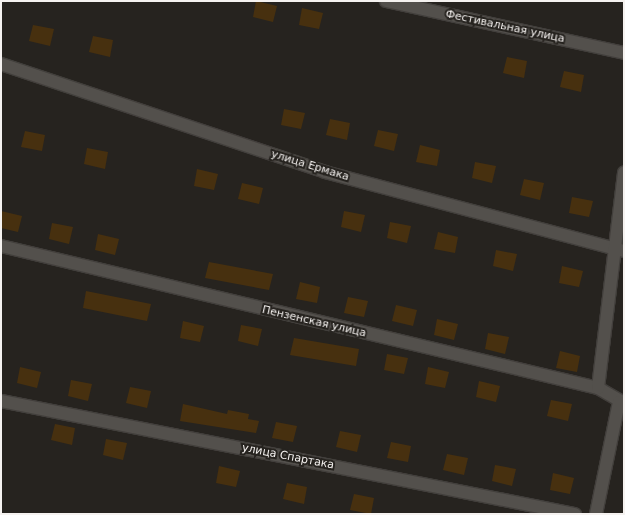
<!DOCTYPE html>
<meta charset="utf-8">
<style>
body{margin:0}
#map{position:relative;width:625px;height:515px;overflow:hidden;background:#26231f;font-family:"DejaVu Sans",sans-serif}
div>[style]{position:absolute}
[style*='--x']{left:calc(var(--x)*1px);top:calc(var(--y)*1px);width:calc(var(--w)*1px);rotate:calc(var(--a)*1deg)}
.building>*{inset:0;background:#47300f}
.roads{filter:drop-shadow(1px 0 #423f3c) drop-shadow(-1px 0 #423f3c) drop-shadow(0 1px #423f3c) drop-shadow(0 -1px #423f3c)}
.street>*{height:12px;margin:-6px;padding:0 6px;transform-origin:6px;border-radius:6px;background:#53504c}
span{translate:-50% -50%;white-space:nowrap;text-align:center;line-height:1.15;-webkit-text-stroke:4px #26231f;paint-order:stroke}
.street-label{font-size:11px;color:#f5f2f0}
.frame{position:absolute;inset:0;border:2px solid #f5f2f0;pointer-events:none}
</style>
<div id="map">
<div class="building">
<div style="clip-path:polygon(256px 1px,277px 6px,273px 22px,253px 17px)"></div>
<div style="clip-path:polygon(302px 8px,323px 13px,319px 29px,299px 25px)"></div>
<div style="clip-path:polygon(33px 25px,54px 29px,50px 46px,29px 41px)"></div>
<div style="clip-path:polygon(93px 36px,113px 40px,110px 57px,89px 52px)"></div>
<div style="clip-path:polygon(507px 57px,527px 61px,524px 78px,503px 73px)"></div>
<div style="clip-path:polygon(564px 71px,584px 75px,581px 92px,560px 87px)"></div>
<div style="clip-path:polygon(284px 109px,305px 113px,301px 129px,281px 125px)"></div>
<div style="clip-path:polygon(330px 119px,350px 123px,347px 140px,326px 135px)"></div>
<div style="clip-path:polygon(378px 130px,398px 134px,394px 151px,374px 146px)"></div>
<div style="clip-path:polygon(25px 131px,45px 135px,42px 151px,21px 147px)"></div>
<div style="clip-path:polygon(420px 145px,440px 150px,437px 166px,416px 162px)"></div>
<div style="clip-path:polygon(87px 148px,108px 152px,105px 169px,84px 164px)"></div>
<div style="clip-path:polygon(475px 162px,496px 166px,492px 183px,472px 178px)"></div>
<div style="clip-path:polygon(197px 169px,218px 174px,214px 190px,194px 186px)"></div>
<div style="clip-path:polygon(524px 179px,544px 183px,540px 200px,520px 195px)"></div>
<div style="clip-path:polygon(242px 183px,263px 188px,259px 204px,238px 199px)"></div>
<div style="clip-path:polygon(572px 197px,593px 201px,589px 217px,569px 213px)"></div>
<div style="clip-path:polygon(1px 211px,22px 216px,18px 232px,1px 228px)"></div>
<div style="clip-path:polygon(344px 211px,365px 215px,361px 232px,341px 227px)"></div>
<div style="clip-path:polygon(390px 222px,411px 226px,407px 243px,387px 238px)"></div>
<div style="clip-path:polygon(52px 223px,73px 227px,69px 244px,49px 239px)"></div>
<div style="clip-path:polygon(438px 232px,458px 237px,455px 253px,434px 249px)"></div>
<div style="clip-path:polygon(98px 234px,119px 239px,115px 255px,95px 250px)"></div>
<div style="clip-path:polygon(496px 250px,517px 254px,513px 271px,493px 266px)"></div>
<div style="clip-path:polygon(209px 262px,273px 274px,269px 290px,205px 278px)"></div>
<div style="clip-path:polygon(562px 266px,583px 271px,579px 287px,559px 283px)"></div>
<div style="clip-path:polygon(300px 282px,320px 287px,317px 303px,296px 299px)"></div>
<div style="clip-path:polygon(86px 291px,151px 304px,147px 321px,83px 308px)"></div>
<div style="clip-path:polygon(348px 297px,368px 301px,364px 317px,344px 313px)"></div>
<div style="clip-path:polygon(396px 305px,417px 310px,413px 326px,392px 321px)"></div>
<div style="clip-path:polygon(437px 319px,458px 324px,454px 340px,434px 335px)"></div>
<div style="clip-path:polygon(183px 321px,204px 326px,200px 342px,180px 338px)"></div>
<div style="clip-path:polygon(241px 325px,262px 329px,258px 346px,238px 341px)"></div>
<div style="clip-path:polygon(488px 333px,509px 337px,505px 354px,485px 349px)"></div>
<div style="clip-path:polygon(294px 338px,359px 349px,356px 366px,290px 355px)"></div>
<div style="clip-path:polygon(560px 351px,580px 356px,577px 372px,556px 368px)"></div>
<div style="clip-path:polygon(387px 354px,408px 358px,404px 374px,384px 370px)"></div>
<div style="clip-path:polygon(20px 367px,41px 372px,37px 388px,17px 383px)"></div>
<div style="clip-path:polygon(428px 367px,449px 372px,445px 388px,425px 384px)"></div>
<div style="clip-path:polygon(71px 380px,92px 384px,88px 401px,68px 396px)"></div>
<div style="clip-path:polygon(479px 381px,500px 386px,496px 402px,476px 397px)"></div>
<div style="clip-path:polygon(130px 387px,151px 391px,147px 408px,126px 403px)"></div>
<div style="clip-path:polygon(551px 400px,572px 404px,568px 421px,547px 416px)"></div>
<div style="clip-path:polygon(183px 404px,227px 414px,228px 410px,249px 414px,248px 419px,259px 421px,256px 433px,180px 421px)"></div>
<div style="clip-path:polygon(276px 422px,297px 426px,293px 442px,272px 438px)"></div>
<div style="clip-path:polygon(55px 424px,75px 428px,72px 445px,51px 440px)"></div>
<div style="clip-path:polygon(340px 431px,361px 435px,357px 452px,336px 447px)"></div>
<div style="clip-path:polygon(106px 439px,127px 443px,123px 460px,103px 455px)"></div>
<div style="clip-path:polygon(391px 442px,411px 446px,408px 462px,387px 458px)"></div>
<div style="clip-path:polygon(447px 454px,468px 458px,464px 475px,443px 470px)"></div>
<div style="clip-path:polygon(495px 465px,516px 469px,512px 486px,492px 481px)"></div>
<div style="clip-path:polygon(219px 466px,240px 471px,236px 487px,216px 483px)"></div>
<div style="clip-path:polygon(553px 473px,574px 478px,570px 494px,550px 490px)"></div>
<div style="clip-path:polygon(287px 483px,307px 487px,304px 504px,283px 499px)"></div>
<div style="clip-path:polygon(354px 494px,374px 498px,371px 514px,350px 510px)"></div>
</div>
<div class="roads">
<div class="street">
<div style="--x:386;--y:1;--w:244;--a:12.3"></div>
<div style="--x:1;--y:64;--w:342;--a:18.4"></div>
<div style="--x:325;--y:172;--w:309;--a:14.8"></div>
<div style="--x:1;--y:246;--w:614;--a:13.38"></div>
<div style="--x:598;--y:388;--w:30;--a:30"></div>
<div style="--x:598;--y:388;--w:217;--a:-83.1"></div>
<div style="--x:1;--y:401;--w:585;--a:11.14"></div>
<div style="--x:596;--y:514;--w:114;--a:-78.4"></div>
</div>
</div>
<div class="street-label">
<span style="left:505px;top:27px;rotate:12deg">Фестивальная улица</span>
<span style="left:310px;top:166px;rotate:17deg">улица Ермака</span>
<span style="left:314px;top:322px;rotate:13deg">Пензенская улица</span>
<span style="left:288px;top:457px;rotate:11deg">улица Спартака</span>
</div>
<div class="frame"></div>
</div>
